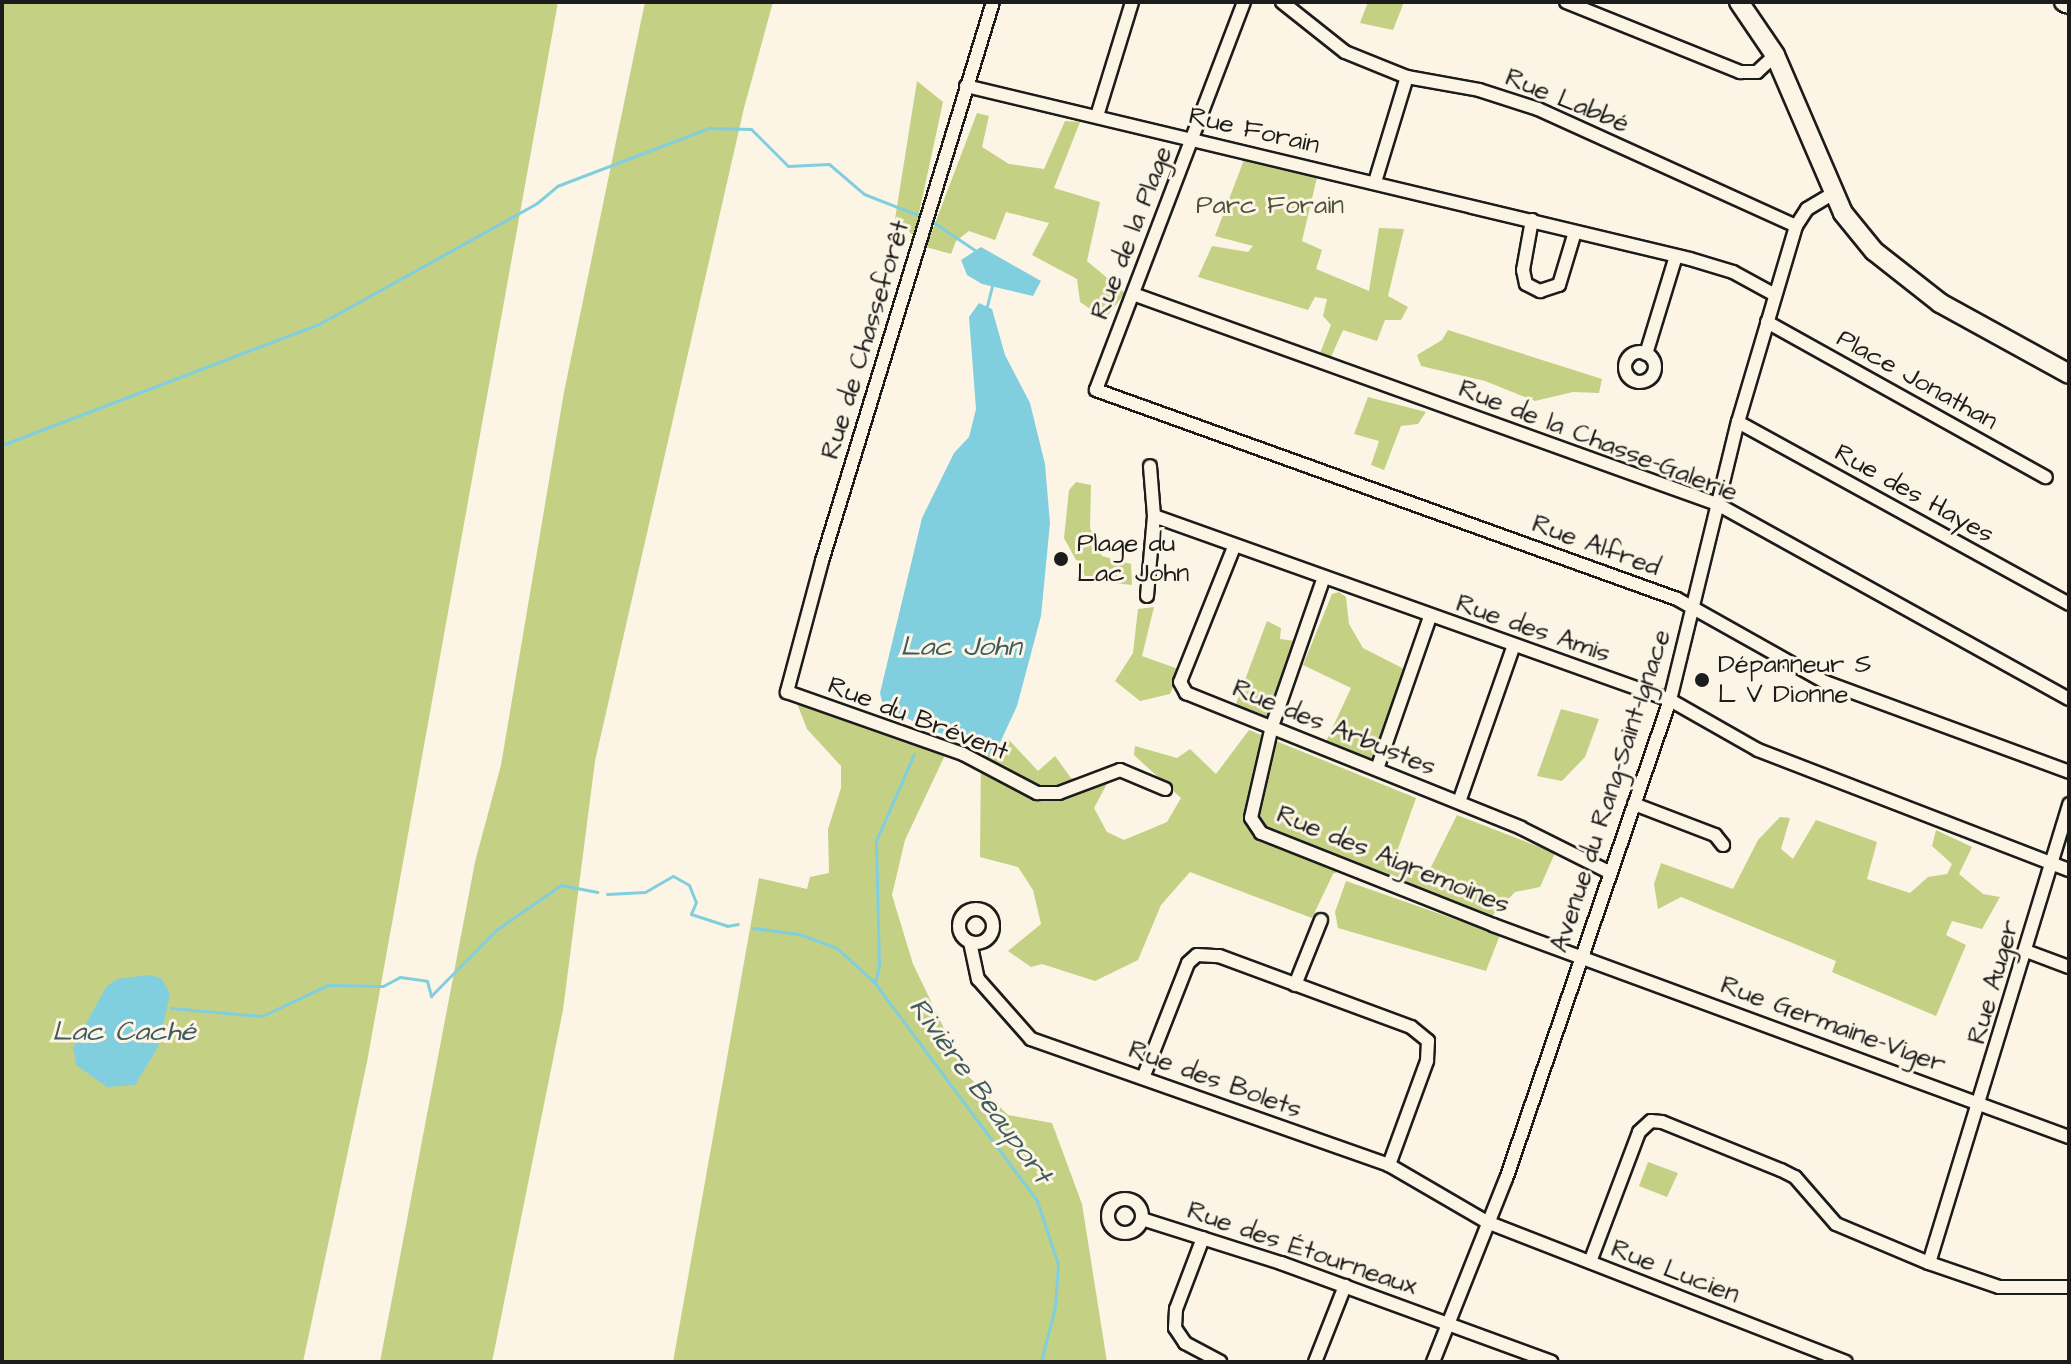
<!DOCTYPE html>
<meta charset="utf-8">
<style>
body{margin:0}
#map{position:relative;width:2071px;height:1364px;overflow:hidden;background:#fcf5e5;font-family:"Architects Daughter",sans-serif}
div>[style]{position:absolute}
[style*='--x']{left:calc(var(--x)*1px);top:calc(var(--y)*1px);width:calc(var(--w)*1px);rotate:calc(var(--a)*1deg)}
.green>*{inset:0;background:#c4d084}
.water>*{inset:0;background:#81cfde}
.stream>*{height:3px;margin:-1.5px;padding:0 1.5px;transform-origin:1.5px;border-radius:1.5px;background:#81cfde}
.roads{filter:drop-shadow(2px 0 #1c1c1c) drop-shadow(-2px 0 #1c1c1c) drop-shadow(0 2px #1c1c1c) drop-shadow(0 -2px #1c1c1c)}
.street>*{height:12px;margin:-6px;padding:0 6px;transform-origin:6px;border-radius:6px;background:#fcf5e5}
.street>.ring{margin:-6px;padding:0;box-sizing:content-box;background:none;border:12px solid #fcf5e5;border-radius:50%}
.secondary>*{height:18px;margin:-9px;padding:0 9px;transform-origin:9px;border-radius:9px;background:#fcf5e5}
.dots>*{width:22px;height:22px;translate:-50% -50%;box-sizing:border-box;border:4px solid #fcf5e5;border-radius:50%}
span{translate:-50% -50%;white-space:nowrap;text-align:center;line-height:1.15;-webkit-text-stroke:6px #fcf5e5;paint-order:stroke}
.street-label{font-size:26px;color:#1c1c1c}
.park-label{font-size:26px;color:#4e523b}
.poi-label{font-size:26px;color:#1c1c1c}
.left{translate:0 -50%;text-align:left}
.water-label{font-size:28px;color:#3f5b60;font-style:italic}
.frame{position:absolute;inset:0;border:4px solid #1c1c1c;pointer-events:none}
</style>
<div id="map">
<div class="green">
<div style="clip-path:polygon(2px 2px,558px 2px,367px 1062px,303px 1362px,2px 1362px)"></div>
<div style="clip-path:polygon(645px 2px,773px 2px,744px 108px,595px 761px,563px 1010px,492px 1362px,380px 1362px,475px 862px,501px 765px,564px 392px)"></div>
<div style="clip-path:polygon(1368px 2px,1404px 2px,1393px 30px,1360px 23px)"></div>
<div style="clip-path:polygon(917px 81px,943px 102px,914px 236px,895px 219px)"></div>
<div style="clip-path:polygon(977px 113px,989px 116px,982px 147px,1009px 164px,1044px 169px,1065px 121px,1080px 122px,1054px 188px,1100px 202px,1087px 261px,1125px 293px,1105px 319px,1080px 302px,1077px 279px,1032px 255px,1049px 223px,1006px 212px,995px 240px,969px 231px,956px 241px,951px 254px,926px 247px)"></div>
<div style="clip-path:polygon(1247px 152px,1319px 169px,1302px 241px,1322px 250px,1316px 269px,1369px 291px,1379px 228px,1404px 229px,1388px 296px,1408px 307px,1401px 320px,1385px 320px,1377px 341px,1343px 330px,1327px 366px,1317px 361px,1331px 325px,1323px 316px,1327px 299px,1315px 297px,1308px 310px,1198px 277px,1212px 246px,1248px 252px,1253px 246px,1215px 236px)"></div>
<div style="clip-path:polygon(1448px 330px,1602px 379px,1599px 393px,1573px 392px,1535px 401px,1485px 381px,1421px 366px,1417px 355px,1442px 340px)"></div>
<div style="clip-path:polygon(1368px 397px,1426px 412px,1418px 424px,1401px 426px,1384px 470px,1371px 465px,1379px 441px,1354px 434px)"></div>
<div style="clip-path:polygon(1076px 482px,1091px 485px,1090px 528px,1102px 556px,1131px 564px,1132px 585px,1087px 580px,1064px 538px,1069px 490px)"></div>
<div style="clip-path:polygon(1339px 592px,1346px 597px,1349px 624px,1363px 648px,1408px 671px,1379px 770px,1323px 748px,1351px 688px,1303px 665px,1332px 594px)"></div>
<div style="clip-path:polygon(1154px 607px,1142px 656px,1181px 670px,1170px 694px,1140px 701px,1115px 681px,1133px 653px,1138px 609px)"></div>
<div style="clip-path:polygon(1267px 621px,1281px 628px,1280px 639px,1303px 642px,1274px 725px,1233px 712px)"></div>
<div style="clip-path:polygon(796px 701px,946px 753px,905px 840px,892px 895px,913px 964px,966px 1074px,1008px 1115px,1052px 1123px,1082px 1204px,1107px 1362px,673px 1362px,759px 878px,807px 889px,810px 877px,829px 873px,828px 829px,841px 788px,841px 766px,807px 729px)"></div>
<div style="clip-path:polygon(1561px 709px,1599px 719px,1585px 757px,1562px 781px,1537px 776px)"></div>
<div style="clip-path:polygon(1249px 730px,1416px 798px,1394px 860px,1428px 873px,1457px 815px,1555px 853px,1540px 887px,1515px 892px,1490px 918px,1347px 867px,1333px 874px,1312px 918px,1190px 872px,1161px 905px,1138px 960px,1095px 981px,1042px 964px,1031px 967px,1008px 951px,1041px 924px,1033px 890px,1018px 867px,980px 857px,981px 756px,1001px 749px,1009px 740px,1038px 771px,1055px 756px,1071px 778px,1109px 780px,1094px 808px,1107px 832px,1124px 840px,1167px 822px,1181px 798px,1134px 755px,1135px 746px,1177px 758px,1190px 749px,1216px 774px)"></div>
<div style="clip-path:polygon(1780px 817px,1790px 818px,1781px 849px,1793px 859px,1816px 820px,1877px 842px,1867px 879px,1910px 893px,1928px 877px,1947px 874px,1952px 864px,1932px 846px,1936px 830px,1972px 847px,1959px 874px,1983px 894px,2000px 897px,1982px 929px,1952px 921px,1946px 935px,1966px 945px,1936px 1016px,1832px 972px,1836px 961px,1681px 897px,1658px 909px,1654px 884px,1661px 863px,1733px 889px,1758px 840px)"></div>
<div style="clip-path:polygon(1346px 881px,1500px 935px,1486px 971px,1338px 928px,1335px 912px)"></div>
<div style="clip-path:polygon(1648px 1162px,1678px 1173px,1667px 1197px,1639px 1186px)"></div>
</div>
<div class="water">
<div style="clip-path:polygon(981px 247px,1041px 281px,1033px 296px,982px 284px,967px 275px,961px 260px)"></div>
<div style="clip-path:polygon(979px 303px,992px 309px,1005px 355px,1030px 403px,1045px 464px,1050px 523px,1041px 616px,1017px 706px,993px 758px,969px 740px,931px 731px,883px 705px,880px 693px,922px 518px,954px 453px,969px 437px,976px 409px,969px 317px)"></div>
<div style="clip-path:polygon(149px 975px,161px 978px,170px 994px,158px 1047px,135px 1085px,107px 1087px,76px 1065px,73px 1048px,106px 987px,117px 979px)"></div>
</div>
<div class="stream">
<div style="--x:933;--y:222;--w:52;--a:34"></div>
<div style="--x:987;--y:306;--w:21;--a:-76"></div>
<div style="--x:2;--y:445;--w:339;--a:-20.9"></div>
<div style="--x:319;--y:324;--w:249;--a:-29"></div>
<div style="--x:537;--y:203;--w:26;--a:-40"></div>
<div style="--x:557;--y:186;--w:163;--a:-20.9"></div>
<div style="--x:709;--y:128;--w:42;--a:1.4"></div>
<div style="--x:751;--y:129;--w:52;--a:45"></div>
<div style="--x:788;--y:166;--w:41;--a:-2.8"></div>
<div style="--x:829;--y:164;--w:46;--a:40.6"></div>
<div style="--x:864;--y:194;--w:58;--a:21.3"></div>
<div style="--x:607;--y:894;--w:38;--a:-3"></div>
<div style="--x:645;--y:892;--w:32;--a:-30"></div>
<div style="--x:673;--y:876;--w:18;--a:29"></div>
<div style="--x:689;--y:885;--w:18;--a:68"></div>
<div style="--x:696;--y:902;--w:13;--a:113"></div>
<div style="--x:691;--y:914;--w:38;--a:18"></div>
<div style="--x:727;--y:926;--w:11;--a:-10"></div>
<div style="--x:753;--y:928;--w:46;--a:7.4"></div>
<div style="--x:799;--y:934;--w:40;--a:20.2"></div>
<div style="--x:837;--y:948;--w:50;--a:42.6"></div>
<div style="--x:874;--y:982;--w:273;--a:53.3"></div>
<div style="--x:1037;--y:1201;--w:66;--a:71.6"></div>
<div style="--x:1058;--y:1264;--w:43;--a:94"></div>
<div style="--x:1055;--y:1307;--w:57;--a:104.3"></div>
<div style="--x:875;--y:982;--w:16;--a:-76"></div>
<div style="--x:879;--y:966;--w:125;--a:-91.4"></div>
<div style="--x:876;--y:841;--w:95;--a:-66.4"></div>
<div style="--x:171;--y:1008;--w:91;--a:5"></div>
<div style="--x:262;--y:1016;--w:73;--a:-25.2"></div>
<div style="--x:328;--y:985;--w:55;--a:1"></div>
<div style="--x:383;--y:986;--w:19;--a:-28"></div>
<div style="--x:400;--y:977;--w:27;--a:8"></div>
<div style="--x:427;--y:981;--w:16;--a:75"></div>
<div style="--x:431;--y:996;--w:93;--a:-45.4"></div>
<div style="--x:496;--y:930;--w:79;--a:-34.7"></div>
<div style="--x:561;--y:885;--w:37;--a:11"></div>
</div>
<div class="roads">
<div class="street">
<div style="--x:993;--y:2;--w:585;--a:107.01"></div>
<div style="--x:822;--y:561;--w:136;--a:105"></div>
<div style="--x:787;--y:692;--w:187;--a:19.4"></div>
<div style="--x:963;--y:754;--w:84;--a:27.8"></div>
<div style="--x:1037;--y:793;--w:22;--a:0"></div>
<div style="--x:1059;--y:793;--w:65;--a:-20.7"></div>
<div style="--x:1120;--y:770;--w:49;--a:22.9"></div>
<div style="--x:1244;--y:2;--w:415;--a:110.9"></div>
<div style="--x:1096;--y:390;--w:617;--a:19.78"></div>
<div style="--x:1677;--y:599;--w:170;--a:29.3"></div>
<div style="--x:1825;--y:682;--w:260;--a:20.2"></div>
<div style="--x:1282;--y:2;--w:80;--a:38.4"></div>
<div style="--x:1345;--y:52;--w:67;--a:22"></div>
<div style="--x:1407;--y:77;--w:73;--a:10.2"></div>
<div style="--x:1479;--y:90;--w:62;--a:17.9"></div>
<div style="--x:1538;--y:109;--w:283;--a:24.4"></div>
<div style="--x:1566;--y:2;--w:188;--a:21.9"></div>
<div style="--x:1740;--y:72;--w:17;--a:0"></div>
<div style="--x:1757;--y:72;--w:25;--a:-43"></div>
<div style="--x:966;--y:86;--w:744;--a:13.44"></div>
<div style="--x:1690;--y:259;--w:45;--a:16.8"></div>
<div style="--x:1733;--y:272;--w:48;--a:28.7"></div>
<div style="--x:1097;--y:116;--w:119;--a:-72.9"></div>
<div style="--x:1375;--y:182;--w:110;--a:-73.1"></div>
<div style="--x:1532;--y:220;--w:51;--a:100.2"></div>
<div style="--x:1523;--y:270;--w:14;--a:78"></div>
<div style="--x:1526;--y:284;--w:16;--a:27"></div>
<div style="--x:1540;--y:291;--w:20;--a:-18"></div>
<div style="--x:1559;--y:285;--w:55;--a:-73.2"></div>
<div style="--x:1133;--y:294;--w:621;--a:19.78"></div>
<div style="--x:1717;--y:504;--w:402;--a:29"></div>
<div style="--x:1767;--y:322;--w:319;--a:29.1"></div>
<div class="ring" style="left:1625px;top:352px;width:18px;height:18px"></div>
<div style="--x:1646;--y:354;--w:102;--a:-73"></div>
<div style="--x:1738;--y:422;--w:378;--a:28.8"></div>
<div style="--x:1154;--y:516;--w:548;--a:19.63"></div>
<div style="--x:1670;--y:700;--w:101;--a:29.6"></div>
<div style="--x:1758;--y:750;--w:333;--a:21.1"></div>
<div style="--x:1234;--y:547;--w:145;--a:111.8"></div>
<div style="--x:1180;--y:682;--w:13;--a:61"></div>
<div style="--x:1186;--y:693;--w:361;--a:21.9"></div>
<div style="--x:1521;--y:828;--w:98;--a:26.6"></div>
<div style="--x:1324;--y:577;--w:158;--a:109.2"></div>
<div style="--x:1272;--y:726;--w:94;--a:102.9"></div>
<div style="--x:1251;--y:818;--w:18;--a:56"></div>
<div style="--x:1261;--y:833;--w:250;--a:21.6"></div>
<div style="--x:1493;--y:925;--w:614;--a:20.21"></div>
<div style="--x:1147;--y:596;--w:80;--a:-85"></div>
<div style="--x:1154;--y:516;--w:50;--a:-94.6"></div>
<div style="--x:1377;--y:769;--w:161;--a:-70.8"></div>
<div style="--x:1459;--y:802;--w:166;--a:-70.7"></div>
<div style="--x:1634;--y:804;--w:87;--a:20.9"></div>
<div style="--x:1715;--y:835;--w:13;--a:51"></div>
<div class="ring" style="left:959px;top:909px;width:22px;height:22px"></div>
<div style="--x:970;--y:942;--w:38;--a:78"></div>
<div style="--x:978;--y:979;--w:80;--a:48.5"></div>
<div style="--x:1031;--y:1039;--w:380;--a:19.4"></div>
<div style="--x:1389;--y:1165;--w:113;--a:30.2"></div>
<div style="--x:1487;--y:1222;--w:385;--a:21.3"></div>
<div style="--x:2026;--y:951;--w:46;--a:20.4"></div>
<div style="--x:1295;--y:985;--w:70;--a:-68.2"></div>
<div style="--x:1143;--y:1078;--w:123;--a:-68.6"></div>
<div style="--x:1188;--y:963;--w:12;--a:-42"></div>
<div style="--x:1197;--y:955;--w:22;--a:3"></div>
<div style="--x:1219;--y:956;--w:205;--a:20.3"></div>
<div style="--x:1411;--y:1027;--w:22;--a:39"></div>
<div style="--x:1428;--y:1041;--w:20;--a:93"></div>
<div style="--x:1427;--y:1061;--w:111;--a:110.1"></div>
<div class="ring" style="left:1108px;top:1199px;width:22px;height:22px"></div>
<div style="--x:1142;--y:1219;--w:146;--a:17.6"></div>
<div style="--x:1281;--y:1263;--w:288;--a:20.1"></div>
<div style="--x:1203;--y:1238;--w:76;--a:110.8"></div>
<div style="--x:1176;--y:1309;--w:19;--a:93"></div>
<div style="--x:1175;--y:1328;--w:18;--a:56"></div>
<div style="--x:1185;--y:1343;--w:40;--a:28"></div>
<div style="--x:1590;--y:1262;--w:139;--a:-69.3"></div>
<div style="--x:1639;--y:1132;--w:16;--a:-43"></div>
<div style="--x:1651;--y:1121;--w:11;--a:5"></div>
<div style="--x:1662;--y:1122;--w:128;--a:22"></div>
<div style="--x:1781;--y:1170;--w:16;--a:27"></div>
<div style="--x:1795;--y:1177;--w:62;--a:48.9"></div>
<div style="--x:1836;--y:1224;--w:101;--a:22.8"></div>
<div style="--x:1929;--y:1263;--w:74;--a:18.9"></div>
<div style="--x:1999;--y:1287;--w:70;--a:0"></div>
<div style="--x:1929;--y:1263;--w:480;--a:-73"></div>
<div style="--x:1315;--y:1362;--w:82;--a:-68.5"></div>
<div style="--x:1433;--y:1362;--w:197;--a:-68.3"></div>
<div style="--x:1506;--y:1179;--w:506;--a:-71.1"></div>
<div style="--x:1670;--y:700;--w:286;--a:-76.3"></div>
<div style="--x:1738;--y:422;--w:204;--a:-73.5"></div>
<div style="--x:1796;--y:226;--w:20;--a:-57"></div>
<div style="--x:1807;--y:209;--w:31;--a:-31"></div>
</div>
<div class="secondary">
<div style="--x:1739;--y:2;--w:64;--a:55.8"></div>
<div style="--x:1775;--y:55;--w:172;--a:66.7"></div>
<div style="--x:1843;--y:213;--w:49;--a:50.8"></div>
<div style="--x:1874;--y:251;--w:84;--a:38.2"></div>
<div style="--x:1940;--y:303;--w:147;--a:28.8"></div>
<div style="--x:2064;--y:2;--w:5;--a:22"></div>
</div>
</div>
<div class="dots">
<div style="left:1061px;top:559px;background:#1c1c1c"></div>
<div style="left:1702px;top:680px;background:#1c1c1c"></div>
</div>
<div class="street-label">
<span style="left:1567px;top:101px;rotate:22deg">Rue Labbé</span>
<span style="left:1254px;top:131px;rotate:13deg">Rue Forain</span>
<span style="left:1132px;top:233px;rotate:-69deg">Rue de la Plage</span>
<span style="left:866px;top:340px;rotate:-73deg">Rue de Chasseforêt</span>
<span style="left:1917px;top:380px;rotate:29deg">Place Jonathan</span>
<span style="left:1598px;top:441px;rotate:21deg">Rue de la Chasse-Galerie</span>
<span style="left:1914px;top:494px;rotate:29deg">Rue des Hayes</span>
<span style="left:1596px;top:546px;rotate:20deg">Rue Alfred</span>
<span style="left:1533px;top:629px;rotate:19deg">Rue des Amis</span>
<span style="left:918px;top:719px;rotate:21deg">Rue du Brévent</span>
<span style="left:1334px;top:728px;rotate:22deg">Rue des Arbustes</span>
<span style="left:1611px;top:791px;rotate:-72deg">Avenue du Rang-Saint-Ignace</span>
<span style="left:1393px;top:860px;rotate:22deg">Rue des Aigremoines</span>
<span style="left:1994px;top:982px;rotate:-74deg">Rue Auger</span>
<span style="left:1833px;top:1025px;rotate:20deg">Rue Germaine-Viger</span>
<span style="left:1215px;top:1080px;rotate:20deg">Rue des Bolets</span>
<span style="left:1302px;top:1249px;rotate:19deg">Rue des Étourneaux</span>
<span style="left:1675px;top:1272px;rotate:21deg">Rue Lucien</span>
</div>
<div class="park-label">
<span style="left:1270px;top:206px">Parc Forain</span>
</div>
<div class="poi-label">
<span class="left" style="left:1077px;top:559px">Plage du<br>Lac John</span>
<span class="left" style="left:1718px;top:680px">Dépanneur S<br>L V Dionne</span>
</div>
<div class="water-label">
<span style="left:961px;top:647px">Lac John</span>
<span style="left:124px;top:1032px">Lac Caché</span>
<span style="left:980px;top:1091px;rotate:54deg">Rivière Beauport</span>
</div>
<div class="frame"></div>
</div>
